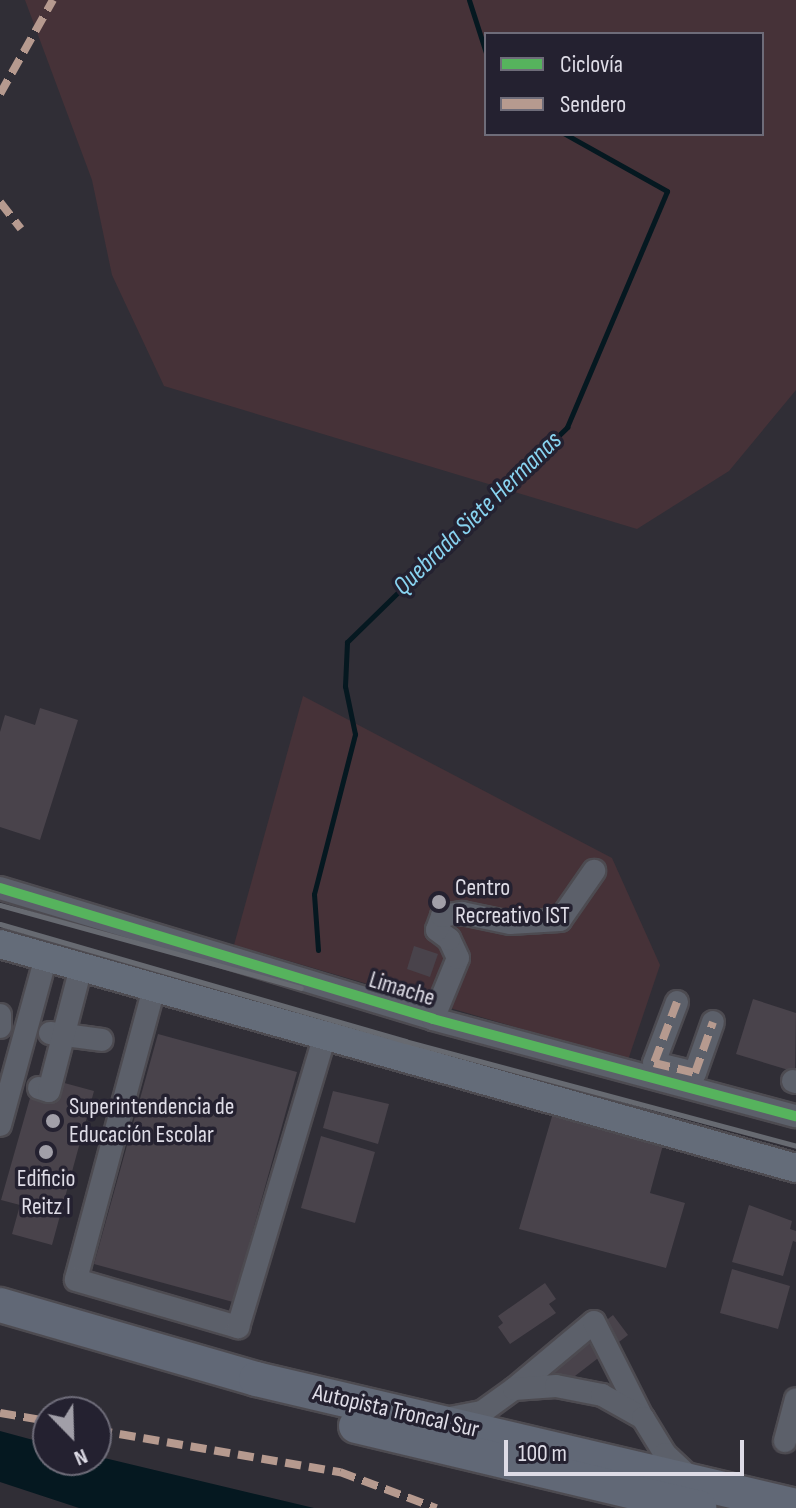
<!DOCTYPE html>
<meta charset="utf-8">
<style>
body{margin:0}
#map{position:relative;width:796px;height:1508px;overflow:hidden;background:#302e36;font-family:"Sofia Sans Condensed",sans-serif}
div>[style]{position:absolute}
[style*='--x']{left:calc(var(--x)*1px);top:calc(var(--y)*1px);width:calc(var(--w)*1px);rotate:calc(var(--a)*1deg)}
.green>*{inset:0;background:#463238}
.water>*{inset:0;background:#051820}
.stream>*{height:5px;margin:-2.5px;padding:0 2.5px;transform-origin:2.5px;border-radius:2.5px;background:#051820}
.building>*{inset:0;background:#49434b}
.roads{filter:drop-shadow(2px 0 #4d4b51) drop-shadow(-2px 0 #4d4b51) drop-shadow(0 2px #4d4b51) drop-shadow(0 -2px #4d4b51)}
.minor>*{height:22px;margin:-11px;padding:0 11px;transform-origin:11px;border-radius:11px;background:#5c606a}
.major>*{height:28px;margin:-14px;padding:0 14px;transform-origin:14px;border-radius:14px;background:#646c79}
.highway>*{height:34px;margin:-17px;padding:0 17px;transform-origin:17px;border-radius:17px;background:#616876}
.rail>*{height:5px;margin:-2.5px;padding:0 2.5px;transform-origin:2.5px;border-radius:2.5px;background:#676a71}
.quiet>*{height:8px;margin-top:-4px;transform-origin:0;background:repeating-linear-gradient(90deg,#b69a8f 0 16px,transparent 0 24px)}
.cycleway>*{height:10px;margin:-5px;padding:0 5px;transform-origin:5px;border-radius:5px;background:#56b35d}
.dots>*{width:22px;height:22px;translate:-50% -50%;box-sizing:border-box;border:4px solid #242130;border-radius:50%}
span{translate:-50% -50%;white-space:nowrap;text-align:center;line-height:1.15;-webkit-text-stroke:7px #242130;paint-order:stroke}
.poi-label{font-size:24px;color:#dedce6}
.left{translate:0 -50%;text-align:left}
.street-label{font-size:24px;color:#dedce6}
.water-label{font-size:26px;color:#88d3f0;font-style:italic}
.legend{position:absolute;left:484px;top:32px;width:280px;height:104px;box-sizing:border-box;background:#242130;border:2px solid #6e6c79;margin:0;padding:10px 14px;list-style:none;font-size:24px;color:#dedce6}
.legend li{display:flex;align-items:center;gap:16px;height:40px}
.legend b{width:40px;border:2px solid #6e6c79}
.north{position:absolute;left:32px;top:1396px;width:80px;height:80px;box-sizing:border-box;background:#242130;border:2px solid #6e6c79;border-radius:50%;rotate:157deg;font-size:22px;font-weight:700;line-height:32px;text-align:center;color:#dedce6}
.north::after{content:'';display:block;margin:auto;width:28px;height:36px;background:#a19fa8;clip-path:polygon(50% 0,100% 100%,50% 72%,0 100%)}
.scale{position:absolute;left:504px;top:1440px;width:240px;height:36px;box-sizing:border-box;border:4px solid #dedce6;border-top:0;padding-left:10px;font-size:24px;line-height:28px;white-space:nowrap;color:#dedce6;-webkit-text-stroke:6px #242130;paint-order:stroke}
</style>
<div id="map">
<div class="green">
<div style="clip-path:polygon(evenodd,25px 0,796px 0,796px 390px,729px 471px,637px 529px,164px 386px,112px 275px,92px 180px,25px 0,762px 34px,762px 134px,486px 134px,486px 34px,762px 34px)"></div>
<div style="clip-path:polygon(303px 696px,612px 858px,660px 965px,628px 1060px,234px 945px)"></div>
</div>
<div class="water">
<div style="clip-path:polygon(0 1431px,48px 1444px,48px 1460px,96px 1460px,96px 1456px,314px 1508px,79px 1508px,0 1482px)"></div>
</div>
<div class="stream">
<div style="--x:469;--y:0;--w:56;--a:72.2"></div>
<div style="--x:318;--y:950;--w:56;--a:-94.1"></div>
<div style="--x:314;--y:894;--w:165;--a:-75.6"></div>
<div style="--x:355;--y:734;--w:49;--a:-101.8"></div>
<div style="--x:345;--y:686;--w:44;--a:-87.4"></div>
<div style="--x:347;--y:642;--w:308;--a:-44.3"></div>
<div style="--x:567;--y:427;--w:256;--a:-67"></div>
<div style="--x:667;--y:191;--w:117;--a:-150.8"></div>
</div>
<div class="building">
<div style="clip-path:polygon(40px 708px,78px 720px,40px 840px,0 827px,0 732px,5px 715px,35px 725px)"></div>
<div style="clip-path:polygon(414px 946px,438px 954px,430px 977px,407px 969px)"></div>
<div style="clip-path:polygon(753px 999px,796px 1013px,795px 1072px,736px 1054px)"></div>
<div style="clip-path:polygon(158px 1034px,297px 1072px,233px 1302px,94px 1264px)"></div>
<div style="clip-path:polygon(57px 1081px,94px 1091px,52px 1245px,12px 1234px,20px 1205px,1px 1200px,30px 1098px,51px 1104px)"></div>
<div style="clip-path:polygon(333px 1091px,389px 1104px,378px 1144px,323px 1128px)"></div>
<div style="clip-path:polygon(553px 1113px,663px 1145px,650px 1193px,685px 1203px,666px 1268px,519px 1229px)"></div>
<div style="clip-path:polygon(321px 1136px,375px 1152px,355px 1223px,301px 1208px)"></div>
<div style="clip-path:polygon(749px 1205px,792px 1221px,790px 1229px,796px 1231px,796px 1242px,793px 1241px,783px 1276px,732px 1262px)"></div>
<div style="clip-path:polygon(732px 1269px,790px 1286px,778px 1329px,720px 1313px)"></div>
<div style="clip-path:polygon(545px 1283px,556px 1299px,549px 1304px,556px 1313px,510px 1344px,498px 1327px,503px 1323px,498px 1316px)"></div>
<div style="clip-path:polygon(613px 1315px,628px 1335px,553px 1393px,538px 1374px)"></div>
</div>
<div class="roads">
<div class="minor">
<div style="--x:0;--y:888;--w:452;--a:16.8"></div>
<div style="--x:433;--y:1019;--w:376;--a:15"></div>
<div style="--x:154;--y:988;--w:302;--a:105"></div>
<div style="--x:76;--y:1280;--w:169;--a:16.2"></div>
<div style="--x:238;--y:1327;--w:304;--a:-73.4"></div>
<div style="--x:677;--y:1002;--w:65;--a:110.7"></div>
<div style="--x:654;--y:1063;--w:42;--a:13.7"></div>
<div style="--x:695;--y:1073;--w:54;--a:-70.6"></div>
<div style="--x:0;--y:1015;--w:12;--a:90"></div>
<div style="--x:433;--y:1019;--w:66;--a:-67.7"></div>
<div style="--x:458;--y:958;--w:21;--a:-115"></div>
<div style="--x:449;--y:939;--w:15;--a:-143"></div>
<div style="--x:437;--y:930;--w:15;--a:-70"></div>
<div style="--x:442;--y:916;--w:20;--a:-9"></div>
<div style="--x:462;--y:913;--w:49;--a:11.8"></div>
<div style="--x:510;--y:923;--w:50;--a:-3.4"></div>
<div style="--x:560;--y:920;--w:60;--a:-55.2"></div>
<div style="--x:50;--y:1033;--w:52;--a:7.7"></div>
<div style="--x:793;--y:1081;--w:3;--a:18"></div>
<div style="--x:39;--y:1088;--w:10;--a:17"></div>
<div style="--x:49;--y:1091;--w:128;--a:-75.5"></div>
<div style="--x:0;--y:1125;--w:174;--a:-74.7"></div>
<div style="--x:514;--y:1389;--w:104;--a:-39.9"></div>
<div style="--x:594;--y:1322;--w:106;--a:63.2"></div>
<div style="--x:450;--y:1418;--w:33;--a:-11"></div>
<div style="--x:482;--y:1412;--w:39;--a:-36"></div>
<div style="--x:514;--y:1389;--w:42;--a:-4.1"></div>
<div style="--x:556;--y:1386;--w:47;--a:11.1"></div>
<div style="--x:602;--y:1395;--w:47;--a:29.3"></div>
<div style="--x:643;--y:1418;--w:42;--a:58.6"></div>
<div style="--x:665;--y:1454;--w:34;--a:43"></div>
<div style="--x:785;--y:1441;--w:43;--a:-75.3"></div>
</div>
<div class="major">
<div style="--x:0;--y:944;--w:827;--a:15.72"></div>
</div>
<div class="highway">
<div style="--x:0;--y:1305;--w:266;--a:16.1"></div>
<div style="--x:256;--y:1379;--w:555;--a:13.23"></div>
<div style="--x:356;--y:1426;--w:353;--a:13.4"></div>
</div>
</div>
<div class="rail">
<div style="--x:0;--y:905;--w:312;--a:15.4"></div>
<div style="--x:0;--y:924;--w:422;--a:16.1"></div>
<div style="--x:405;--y:1041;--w:405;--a:15"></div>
</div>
<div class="quiet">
<div style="--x:0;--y:94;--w:108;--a:-60.6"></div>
<div style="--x:0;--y:202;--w:34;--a:52"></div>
<div style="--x:677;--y:1002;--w:65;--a:110.7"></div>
<div style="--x:654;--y:1063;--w:42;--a:13.7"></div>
<div style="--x:695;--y:1073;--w:54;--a:-70.6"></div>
<div style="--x:0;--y:1413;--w:49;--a:9.5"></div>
<div style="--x:96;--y:1430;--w:248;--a:9.8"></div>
<div style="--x:340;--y:1472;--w:103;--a:20.6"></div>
</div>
<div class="cycleway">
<div style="--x:0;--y:888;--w:452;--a:16.8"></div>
<div style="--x:433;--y:1019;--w:376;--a:15"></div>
</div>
<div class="dots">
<div style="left:439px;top:902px;background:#a19fa8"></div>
<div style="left:53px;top:1121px;background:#a19fa8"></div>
<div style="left:46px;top:1152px;background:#a19fa8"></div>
</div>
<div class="poi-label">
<span class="left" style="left:455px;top:902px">Centro<br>Recreativo IST</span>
<span class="left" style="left:69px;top:1121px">Superintendencia de<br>Educación Escolar</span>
<span style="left:46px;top:1193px">Edificio<br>Reitz I</span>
</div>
<div class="street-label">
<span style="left:402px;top:989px;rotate:17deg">Limache</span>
<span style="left:396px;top:1411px;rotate:13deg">Autopista Troncal Sur</span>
</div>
<div class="water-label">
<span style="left:478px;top:514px;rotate:-44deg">Quebrada Siete Hermanas</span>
</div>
<ul class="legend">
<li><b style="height:10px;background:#56b35d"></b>Ciclovía</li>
<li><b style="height:10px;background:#b69a8f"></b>Sendero</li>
</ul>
<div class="north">N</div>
<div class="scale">100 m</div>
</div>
